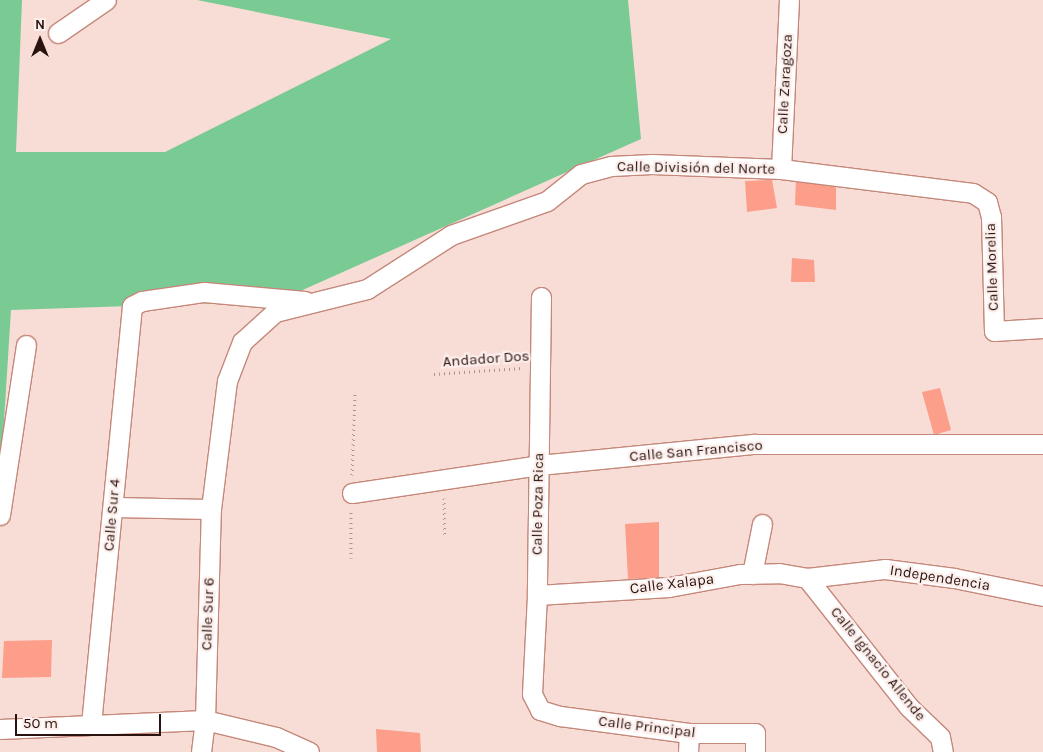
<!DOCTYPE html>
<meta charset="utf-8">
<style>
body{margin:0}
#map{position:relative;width:1043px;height:752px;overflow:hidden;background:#f8ddd7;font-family:Karla,sans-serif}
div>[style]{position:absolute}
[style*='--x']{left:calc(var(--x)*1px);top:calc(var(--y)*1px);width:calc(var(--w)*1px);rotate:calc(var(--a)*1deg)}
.green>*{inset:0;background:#7aca94}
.building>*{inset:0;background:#fc9e89}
.path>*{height:3px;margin-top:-1.5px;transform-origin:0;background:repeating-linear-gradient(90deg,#ab928c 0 1px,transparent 0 5px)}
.roads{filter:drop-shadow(1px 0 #c4887a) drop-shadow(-1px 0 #c4887a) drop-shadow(0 1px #c4887a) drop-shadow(0 -1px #c4887a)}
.minor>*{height:19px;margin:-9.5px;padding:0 9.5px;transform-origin:9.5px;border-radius:9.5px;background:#fff}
span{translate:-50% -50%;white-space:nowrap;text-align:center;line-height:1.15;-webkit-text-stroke:4.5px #fceeeb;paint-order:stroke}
.street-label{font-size:15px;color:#2a130e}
.north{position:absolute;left:15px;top:15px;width:50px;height:50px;-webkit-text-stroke:4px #fceeeb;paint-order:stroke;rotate:0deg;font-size:14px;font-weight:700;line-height:20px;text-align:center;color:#2a130e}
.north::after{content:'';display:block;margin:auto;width:18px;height:22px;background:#2a130e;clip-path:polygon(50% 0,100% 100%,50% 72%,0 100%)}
.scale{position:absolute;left:15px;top:714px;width:146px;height:22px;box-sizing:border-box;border:2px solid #2a130e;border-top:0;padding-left:6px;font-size:15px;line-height:18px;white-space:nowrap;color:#2a130e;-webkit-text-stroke:4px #fceeeb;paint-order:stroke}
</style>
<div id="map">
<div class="green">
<div style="clip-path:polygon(0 0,22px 0,16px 152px,165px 152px,391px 39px,197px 0,628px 0,641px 139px,278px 301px,11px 310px,0 484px)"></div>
</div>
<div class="building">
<div style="clip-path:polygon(796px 177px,836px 180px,836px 210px,795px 205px)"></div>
<div style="clip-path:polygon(772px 180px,777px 208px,747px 212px,745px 181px)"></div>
<div style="clip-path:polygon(792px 258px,814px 260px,815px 282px,791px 282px)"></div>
<div style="clip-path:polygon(940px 388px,951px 430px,934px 435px,922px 392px)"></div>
<div style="clip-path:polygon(659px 522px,659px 578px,628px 579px,625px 524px)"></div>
<div style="clip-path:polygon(52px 640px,51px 677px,2px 678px,4px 641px)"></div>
<div style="clip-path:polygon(376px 729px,420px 733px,421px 752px,377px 752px)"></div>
</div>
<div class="path">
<div style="--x:434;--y:374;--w:88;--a:-3.9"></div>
<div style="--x:352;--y:475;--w:81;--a:-87.9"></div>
<div style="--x:444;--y:498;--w:39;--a:89"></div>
<div style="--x:351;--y:558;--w:47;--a:-90"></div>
</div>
<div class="roads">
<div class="minor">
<div style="--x:58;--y:33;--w:58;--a:-34.5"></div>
<div style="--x:781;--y:169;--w:169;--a:-87.3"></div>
<div style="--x:541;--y:297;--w:298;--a:90.8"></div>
<div style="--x:537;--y:595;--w:99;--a:92.9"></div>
<div style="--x:532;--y:694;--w:18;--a:63"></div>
<div style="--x:540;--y:710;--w:21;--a:17"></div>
<div style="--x:560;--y:716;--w:130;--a:7.5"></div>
<div style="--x:689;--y:733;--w:66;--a:0"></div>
<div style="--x:755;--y:733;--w:19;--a:90"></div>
<div style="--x:352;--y:493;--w:189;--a:-8.5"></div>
<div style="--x:539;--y:465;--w:217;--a:-5.6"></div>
<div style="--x:755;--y:444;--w:288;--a:0"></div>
<div style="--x:113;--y:507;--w:98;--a:1.2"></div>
<div style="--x:0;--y:515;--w:172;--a:-81.3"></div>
<div style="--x:752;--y:574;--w:51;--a:-78.7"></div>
<div style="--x:807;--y:578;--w:164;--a:51.7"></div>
<div style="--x:909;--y:707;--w:43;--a:44.1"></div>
<div style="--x:940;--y:737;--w:15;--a:79"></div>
<div style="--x:537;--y:595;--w:132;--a:-3.5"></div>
<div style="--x:669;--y:587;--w:72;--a:-10.4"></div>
<div style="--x:740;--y:574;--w:39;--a:-1"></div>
<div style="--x:779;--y:573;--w:28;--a:10"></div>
<div style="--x:807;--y:578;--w:79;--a:-6.6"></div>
<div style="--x:885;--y:569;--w:70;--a:7.4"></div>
<div style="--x:954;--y:578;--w:91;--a:11.4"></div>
<div style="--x:91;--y:724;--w:420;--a:-84.4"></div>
<div style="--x:132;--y:306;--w:11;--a:-27"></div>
<div style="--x:142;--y:301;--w:63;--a:-8.3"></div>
<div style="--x:204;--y:292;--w:101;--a:5.1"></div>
<div style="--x:0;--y:729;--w:205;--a:-2.5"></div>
<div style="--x:205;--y:720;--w:73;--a:13.5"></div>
<div style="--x:276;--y:737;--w:36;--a:24"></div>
<div style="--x:201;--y:752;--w:32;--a:-83"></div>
<div style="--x:205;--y:720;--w:211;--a:-88.4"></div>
<div style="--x:211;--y:509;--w:129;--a:-82.9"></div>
<div style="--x:227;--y:381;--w:42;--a:-69"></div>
<div style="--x:242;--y:342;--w:45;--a:-42.3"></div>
<div style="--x:275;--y:312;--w:95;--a:-14"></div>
<div style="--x:367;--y:289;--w:100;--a:-32.7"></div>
<div style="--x:451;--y:235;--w:102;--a:-19.5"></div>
<div style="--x:547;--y:201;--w:43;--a:-38.5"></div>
<div style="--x:581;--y:174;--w:31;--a:-15"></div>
<div style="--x:611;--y:166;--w:41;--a:-2.8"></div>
<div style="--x:652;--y:164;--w:129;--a:2.2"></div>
<div style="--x:781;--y:169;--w:193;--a:7.1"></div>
<div style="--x:973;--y:193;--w:17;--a:33"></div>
<div style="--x:987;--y:202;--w:16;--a:75"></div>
<div style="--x:991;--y:217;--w:114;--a:88.5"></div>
<div style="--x:994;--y:331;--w:49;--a:-3.5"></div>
<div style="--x:688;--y:752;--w:19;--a:-87"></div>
</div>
</div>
<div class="street-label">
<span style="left:785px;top:84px;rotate:-87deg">Calle Zaragoza</span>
<span style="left:696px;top:168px;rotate:1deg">Calle División del Norte</span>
<span style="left:992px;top:267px;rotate:-92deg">Calle Morelia</span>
<span style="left:486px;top:359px;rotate:-4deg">Andador Dos</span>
<span style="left:696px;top:451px;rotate:-5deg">Calle San Francisco</span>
<span style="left:538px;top:504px;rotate:-89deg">Calle Poza Rica</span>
<span style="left:112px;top:515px;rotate:-85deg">Calle Sur 4</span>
<span style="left:940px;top:578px;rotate:9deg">Independencia</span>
<span style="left:672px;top:584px;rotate:-7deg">Calle Xalapa</span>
<span style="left:208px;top:614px;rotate:-88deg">Calle Sur 6</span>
<span style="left:878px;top:664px;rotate:51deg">Calle Ignacio Allende</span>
<span style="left:647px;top:727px;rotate:7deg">Calle Principal</span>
</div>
<div class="north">N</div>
<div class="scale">50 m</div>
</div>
